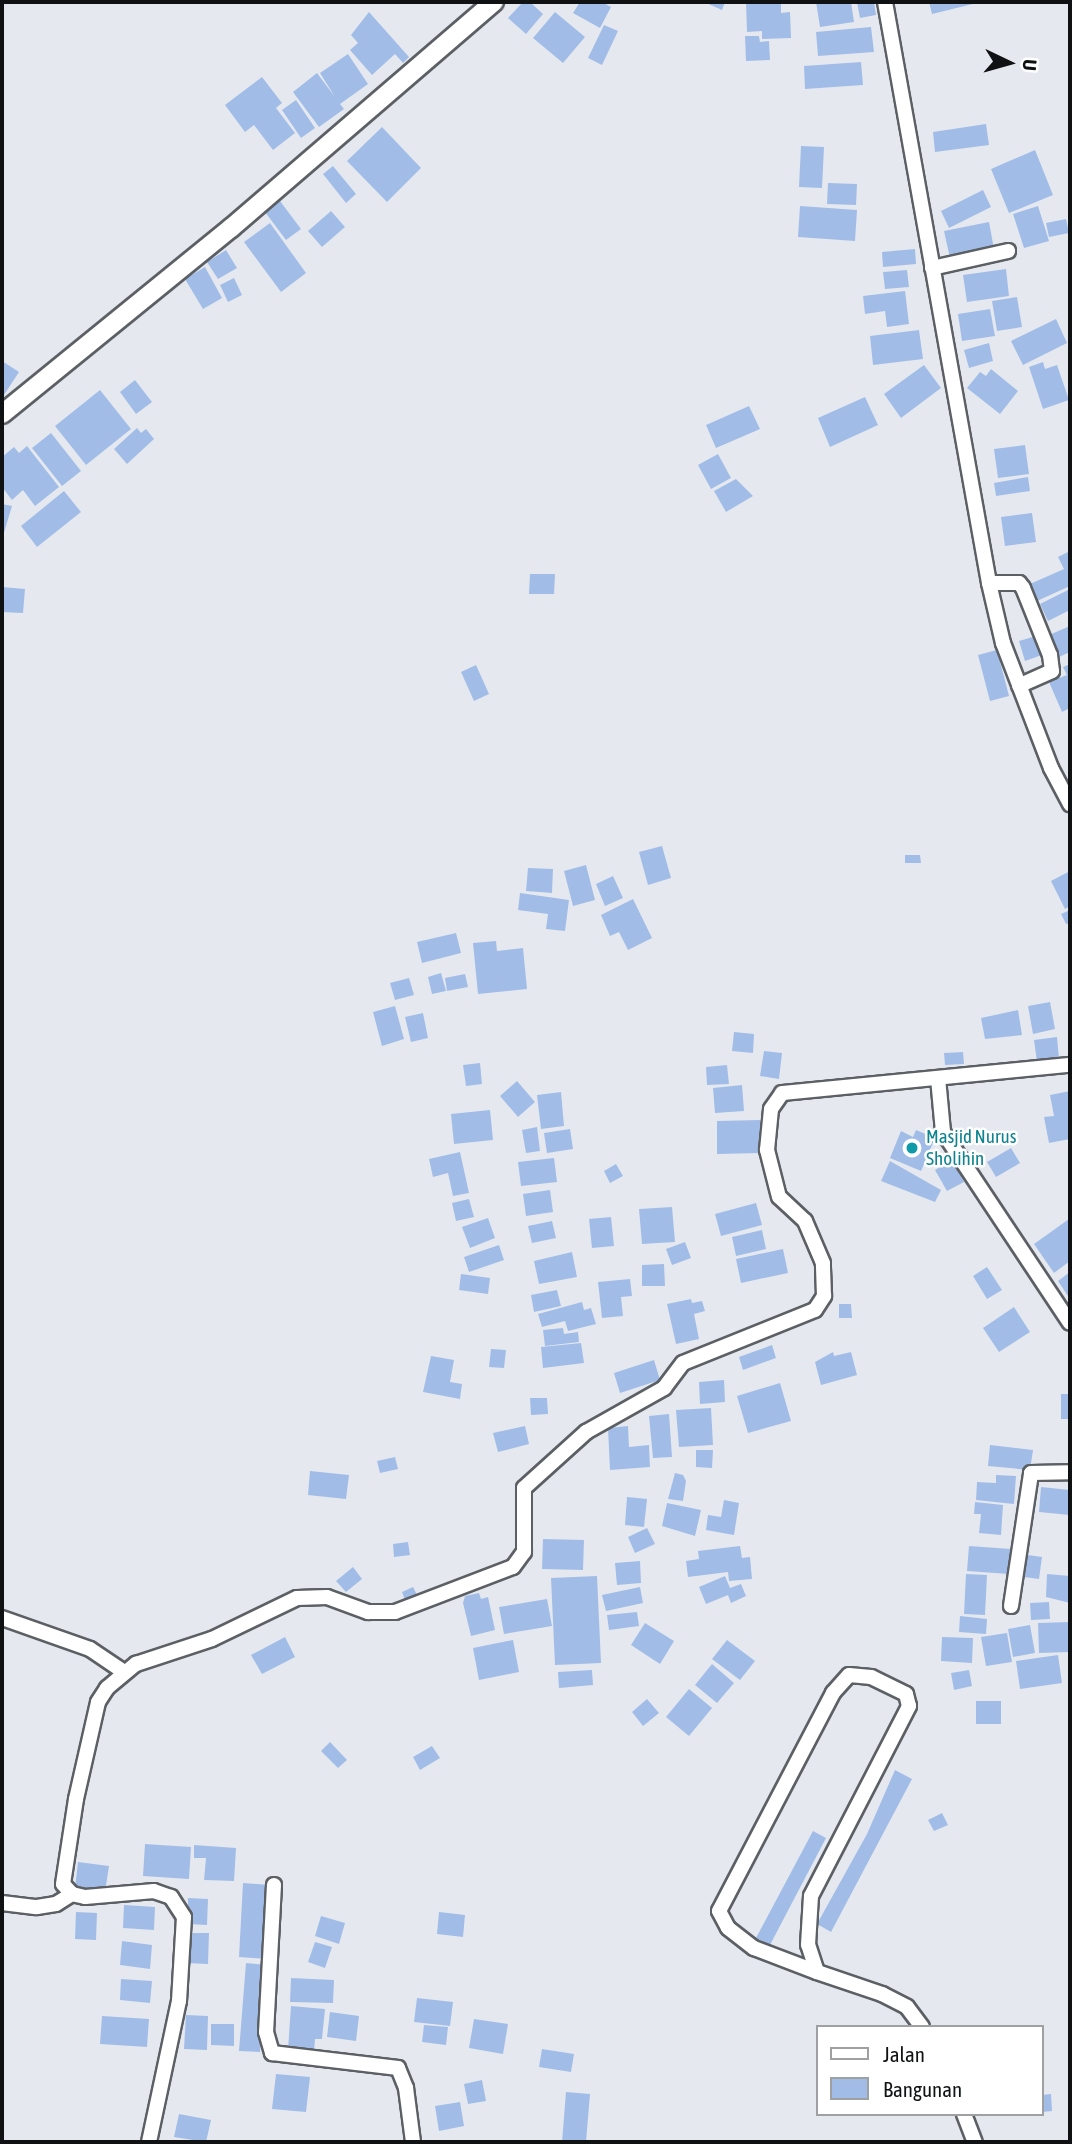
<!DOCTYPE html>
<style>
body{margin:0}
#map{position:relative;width:1072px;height:2144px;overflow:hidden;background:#e5e9ef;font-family:"Asap Condensed",sans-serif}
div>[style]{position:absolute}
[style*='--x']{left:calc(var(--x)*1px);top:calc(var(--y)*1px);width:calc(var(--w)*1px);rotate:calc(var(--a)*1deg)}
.building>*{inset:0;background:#a1bde7}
.roads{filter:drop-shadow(2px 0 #5c6065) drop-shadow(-2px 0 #5c6065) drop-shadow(0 2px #5c6065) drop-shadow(0 -2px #5c6065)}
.minor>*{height:14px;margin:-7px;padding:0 7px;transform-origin:7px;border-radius:7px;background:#fff}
.tertiary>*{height:18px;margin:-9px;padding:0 9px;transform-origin:9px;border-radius:9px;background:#fff}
.dots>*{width:19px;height:19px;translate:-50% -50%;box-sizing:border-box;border:4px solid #fff;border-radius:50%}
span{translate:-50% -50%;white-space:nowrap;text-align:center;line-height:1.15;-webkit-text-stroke:5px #fff;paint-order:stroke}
.culture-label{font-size:19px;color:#0d838f}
.left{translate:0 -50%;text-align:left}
.frame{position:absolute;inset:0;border:4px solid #0f1113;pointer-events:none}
.legend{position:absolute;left:816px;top:2025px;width:228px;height:91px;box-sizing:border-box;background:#fff;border:2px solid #9fa0a1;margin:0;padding:9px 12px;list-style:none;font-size:21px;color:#0f1113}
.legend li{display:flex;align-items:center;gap:14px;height:35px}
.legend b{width:35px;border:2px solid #9fa0a1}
.north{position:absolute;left:974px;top:28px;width:70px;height:70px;-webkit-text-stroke:5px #fff;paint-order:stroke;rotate:95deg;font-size:19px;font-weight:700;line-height:28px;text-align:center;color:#0f1113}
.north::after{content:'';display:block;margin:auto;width:24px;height:32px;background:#0f1113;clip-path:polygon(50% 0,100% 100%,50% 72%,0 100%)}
</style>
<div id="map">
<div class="building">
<div style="clip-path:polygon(523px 2px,530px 2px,543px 14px,526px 34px,508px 18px)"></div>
<div style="clip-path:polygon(580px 2px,602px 2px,611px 7px,600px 28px,573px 13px)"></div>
<div style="clip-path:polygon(704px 2px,725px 2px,722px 10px)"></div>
<div style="clip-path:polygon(746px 2px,781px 2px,781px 13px,790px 12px,791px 38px,762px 39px,762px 31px,747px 32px)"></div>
<div style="clip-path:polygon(816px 2px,851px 2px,854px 22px,820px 27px)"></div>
<div style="clip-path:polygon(857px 2px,874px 2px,876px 15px,860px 18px)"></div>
<div style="clip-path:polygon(929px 2px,977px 2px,977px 3px,932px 14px)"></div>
<div style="clip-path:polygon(369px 12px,409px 57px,403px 63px,395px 54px,372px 75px,350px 50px,358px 43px,351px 35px)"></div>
<div style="clip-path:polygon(555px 12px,585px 37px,563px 63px,533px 38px)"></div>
<div style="clip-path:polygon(604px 25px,618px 31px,602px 65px,588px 58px)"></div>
<div style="clip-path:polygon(871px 27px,874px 52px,818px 56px,816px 32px)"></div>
<div style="clip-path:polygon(745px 36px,759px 36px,760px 42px,769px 41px,770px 60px,746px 61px)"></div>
<div style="clip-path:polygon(348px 54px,368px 84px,340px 104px,344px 109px,319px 127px,293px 92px,317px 73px,335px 97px,320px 73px)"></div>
<div style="clip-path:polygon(861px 62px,863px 85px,805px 89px,804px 66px)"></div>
<div style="clip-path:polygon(262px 77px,282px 103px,276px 108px,295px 133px,273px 150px,254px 125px,245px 132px,225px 105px)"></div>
<div style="clip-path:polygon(296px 100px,315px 128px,301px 138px,282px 110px)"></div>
<div style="clip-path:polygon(986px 124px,989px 145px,935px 152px,933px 132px)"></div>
<div style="clip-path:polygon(382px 127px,421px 168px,387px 202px,347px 161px)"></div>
<div style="clip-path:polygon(801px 146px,824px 147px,822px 188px,799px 187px)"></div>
<div style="clip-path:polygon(1035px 150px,1053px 195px,1009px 213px,991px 169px)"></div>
<div style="clip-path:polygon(333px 166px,356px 194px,346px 203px,323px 174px)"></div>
<div style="clip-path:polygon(828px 183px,857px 184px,856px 205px,827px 204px)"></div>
<div style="clip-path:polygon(983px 190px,991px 207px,949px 228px,941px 211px)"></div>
<div style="clip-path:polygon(280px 201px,301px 229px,286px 240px,265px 212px)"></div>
<div style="clip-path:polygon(800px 206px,857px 210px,855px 241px,798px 237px)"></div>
<div style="clip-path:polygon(1038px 206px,1049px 241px,1024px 248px,1013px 214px)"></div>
<div style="clip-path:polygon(331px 211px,345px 227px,322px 247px,308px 231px)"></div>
<div style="clip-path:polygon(1066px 219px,1069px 233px,1049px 237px,1046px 223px)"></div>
<div style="clip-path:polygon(989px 222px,994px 249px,950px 258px,944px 231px)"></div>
<div style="clip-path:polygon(270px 223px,306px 273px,281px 292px,244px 242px)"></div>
<div style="clip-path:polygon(915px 249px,916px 264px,883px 267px,882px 252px)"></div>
<div style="clip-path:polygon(226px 250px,237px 268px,218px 279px,207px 262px)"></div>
<div style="clip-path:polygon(205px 267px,222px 298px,203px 309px,185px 279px)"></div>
<div style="clip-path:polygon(1006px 269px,1009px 296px,967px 302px,963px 275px)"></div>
<div style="clip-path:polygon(907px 270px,909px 287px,885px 289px,883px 272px)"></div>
<div style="clip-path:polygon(234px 278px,242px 295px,228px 302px,220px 285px)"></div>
<div style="clip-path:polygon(905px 291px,909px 324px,887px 327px,885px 311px,865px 314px,863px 296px)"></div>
<div style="clip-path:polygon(1017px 297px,1022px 327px,997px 331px,992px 301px)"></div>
<div style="clip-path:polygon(990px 309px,995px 336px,962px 341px,958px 314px)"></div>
<div style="clip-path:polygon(1056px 319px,1067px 343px,1023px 365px,1011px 341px)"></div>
<div style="clip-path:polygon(919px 330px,923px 359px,873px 365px,870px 336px)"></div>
<div style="clip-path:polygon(989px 343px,993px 361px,969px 368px,964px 350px)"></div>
<div style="clip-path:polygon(2px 361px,19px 372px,2px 398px)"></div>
<div style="clip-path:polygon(1043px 362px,1045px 369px,1057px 365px,1069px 400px,1043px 409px,1029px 367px)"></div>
<div style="clip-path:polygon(924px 365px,941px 388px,901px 418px,884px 394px)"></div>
<div style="clip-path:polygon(991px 369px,1018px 391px,1000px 414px,967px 388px,980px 372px,986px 376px)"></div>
<div style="clip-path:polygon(135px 380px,152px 402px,136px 414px,120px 392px)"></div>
<div style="clip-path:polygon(100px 390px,131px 429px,86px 465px,55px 426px)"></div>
<div style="clip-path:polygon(865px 397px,878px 425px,830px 447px,818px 418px)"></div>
<div style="clip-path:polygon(749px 406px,760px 429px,716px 448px,706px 425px)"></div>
<div style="clip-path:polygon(137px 428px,141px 433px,146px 429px,154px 439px,127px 464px,114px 449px)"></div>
<div style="clip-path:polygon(51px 433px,81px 471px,62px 486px,32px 448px)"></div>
<div style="clip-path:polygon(1025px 445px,1029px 474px,998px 478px,994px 449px)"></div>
<div style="clip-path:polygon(27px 446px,59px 487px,35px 506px,23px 490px,12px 500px,2px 487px,2px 457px,14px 447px,19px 453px)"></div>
<div style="clip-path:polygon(718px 454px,731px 478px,711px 489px,698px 465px)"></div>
<div style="clip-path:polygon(1028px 477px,1030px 491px,996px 496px,994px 483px)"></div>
<div style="clip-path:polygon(736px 479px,753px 496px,726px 512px,714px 491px)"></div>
<div style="clip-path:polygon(64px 491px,81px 512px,37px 547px,21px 526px)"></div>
<div style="clip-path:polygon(2px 504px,12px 506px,2px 539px)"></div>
<div style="clip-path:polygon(1032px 513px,1036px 542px,1005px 546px,1001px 517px)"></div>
<div style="clip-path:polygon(1070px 551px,1070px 586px,1037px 601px,1030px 584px,1064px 569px,1058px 557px)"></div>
<div style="clip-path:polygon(530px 574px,555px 574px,554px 594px,529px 594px)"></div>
<div style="clip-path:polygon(2px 587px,25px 589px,23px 613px,2px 612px)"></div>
<div style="clip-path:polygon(1070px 589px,1070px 610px,1048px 621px,1040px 604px)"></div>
<div style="clip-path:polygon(1070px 626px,1070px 652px,1059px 657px,1049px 635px)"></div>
<div style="clip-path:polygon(1036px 636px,1042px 655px,1025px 661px,1019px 641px)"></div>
<div style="clip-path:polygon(997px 650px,1009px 696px,990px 701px,978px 655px)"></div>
<div style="clip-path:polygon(1070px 664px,1070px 708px,1062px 712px,1049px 682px,1067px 675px,1063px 667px)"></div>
<div style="clip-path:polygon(476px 665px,489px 694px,474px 701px,461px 672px)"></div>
<div style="clip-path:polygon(662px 846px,671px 878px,648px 885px,639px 852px)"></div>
<div style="clip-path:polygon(905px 855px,920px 855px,921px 863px,905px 863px)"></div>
<div style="clip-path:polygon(586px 865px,595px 900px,573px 906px,564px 871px)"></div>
<div style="clip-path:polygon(528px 868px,553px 869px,552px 893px,526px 891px)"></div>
<div style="clip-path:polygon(1070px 871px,1070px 906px,1065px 909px,1051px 881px)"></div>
<div style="clip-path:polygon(613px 876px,623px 898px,605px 906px,596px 884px)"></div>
<div style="clip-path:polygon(520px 893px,569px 900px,565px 931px,546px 929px,548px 914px,518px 910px)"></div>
<div style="clip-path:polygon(633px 899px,652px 938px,628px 950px,619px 932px,610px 936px,601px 915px)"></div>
<div style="clip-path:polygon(1070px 910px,1070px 923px,1066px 924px,1061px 914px)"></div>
<div style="clip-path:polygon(456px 933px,461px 953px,422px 963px,417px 942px)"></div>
<div style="clip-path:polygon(496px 941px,497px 951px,523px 948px,527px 989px,478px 994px,473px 943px)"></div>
<div style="clip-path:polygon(441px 973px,446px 991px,432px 994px,428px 977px)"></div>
<div style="clip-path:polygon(465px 974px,468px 987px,447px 991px,445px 978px)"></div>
<div style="clip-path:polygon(409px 978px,414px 995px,395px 1000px,390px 983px)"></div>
<div style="clip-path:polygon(1050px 1002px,1055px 1029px,1033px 1034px,1028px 1006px)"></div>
<div style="clip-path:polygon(395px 1006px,404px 1039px,382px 1046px,373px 1012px)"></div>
<div style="clip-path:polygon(1018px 1010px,1022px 1035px,985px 1039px,981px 1018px)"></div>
<div style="clip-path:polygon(423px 1013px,428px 1038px,411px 1042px,405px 1017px)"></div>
<div style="clip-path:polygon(734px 1032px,754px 1034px,753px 1053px,732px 1051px)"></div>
<div style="clip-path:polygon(1057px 1037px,1059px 1059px,1037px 1062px,1034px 1040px)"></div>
<div style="clip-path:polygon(764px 1051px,782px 1053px,779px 1079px,760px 1076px)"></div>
<div style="clip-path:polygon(963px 1052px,964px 1064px,945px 1065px,944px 1053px)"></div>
<div style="clip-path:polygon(480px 1063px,482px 1084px,466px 1086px,463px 1065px)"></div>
<div style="clip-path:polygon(727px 1065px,729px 1084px,707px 1085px,706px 1067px)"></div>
<div style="clip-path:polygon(517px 1081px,535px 1102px,518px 1117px,500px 1096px)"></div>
<div style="clip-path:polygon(742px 1085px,744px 1111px,715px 1113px,713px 1088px)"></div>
<div style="clip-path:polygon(1070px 1091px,1070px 1139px,1049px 1143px,1044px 1117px,1054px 1116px,1050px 1095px)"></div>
<div style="clip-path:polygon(561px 1092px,564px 1126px,541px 1129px,537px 1095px)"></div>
<div style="clip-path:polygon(490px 1110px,493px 1140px,454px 1144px,451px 1114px)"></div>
<div style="clip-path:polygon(760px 1120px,761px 1153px,717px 1154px,717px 1121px)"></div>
<div style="clip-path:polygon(537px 1127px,540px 1151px,526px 1153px,522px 1130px)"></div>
<div style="clip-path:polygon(570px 1129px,573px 1149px,547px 1153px,544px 1133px)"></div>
<div style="clip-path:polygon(916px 1130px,935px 1138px,921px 1171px,890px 1158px,901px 1131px,913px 1137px)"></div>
<div style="clip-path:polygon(1011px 1148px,1020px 1163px,996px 1177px,987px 1162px)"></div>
<div style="clip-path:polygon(460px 1152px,469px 1193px,453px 1196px,448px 1173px,433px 1177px,429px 1159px)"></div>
<div style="clip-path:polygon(554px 1158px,557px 1182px,521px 1186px,518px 1162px)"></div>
<div style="clip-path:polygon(952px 1160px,964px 1182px,947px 1191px,935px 1170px)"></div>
<div style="clip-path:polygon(890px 1161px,941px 1190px,935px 1202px,881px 1181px)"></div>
<div style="clip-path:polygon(616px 1164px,623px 1176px,610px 1183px,604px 1171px)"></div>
<div style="clip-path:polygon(550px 1190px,553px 1212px,526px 1216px,523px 1194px)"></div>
<div style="clip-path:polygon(469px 1199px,474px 1217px,456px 1221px,452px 1203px)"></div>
<div style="clip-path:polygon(756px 1203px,762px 1225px,721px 1236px,715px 1214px)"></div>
<div style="clip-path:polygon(672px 1207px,675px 1242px,642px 1244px,639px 1209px)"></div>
<div style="clip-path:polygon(611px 1217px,614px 1246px,592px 1248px,589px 1219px)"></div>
<div style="clip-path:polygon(488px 1218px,495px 1238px,470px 1248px,462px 1227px)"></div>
<div style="clip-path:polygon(1069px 1219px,1070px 1261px,1054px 1273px,1034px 1244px)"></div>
<div style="clip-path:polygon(552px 1221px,556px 1238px,532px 1243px,528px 1226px)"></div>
<div style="clip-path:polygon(762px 1230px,766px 1249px,736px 1256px,732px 1237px)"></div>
<div style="clip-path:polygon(685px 1242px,691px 1258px,672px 1265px,666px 1249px)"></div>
<div style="clip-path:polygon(499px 1245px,504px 1260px,469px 1272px,464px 1257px)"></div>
<div style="clip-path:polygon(783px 1249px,788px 1273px,741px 1283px,736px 1259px)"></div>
<div style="clip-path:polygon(572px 1252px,577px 1277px,539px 1284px,534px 1261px)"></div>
<div style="clip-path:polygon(664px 1264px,665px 1286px,642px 1286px,642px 1265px)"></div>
<div style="clip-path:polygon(987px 1267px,1002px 1290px,987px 1299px,973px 1276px)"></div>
<div style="clip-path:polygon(1070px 1272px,1070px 1299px,1058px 1281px)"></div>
<div style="clip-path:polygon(461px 1274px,490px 1278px,488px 1294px,459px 1290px)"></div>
<div style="clip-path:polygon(630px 1279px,632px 1296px,621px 1297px,623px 1316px,602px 1318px,598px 1282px)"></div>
<div style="clip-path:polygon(557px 1290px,561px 1306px,534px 1312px,531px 1295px)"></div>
<div style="clip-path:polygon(691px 1299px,692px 1303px,702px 1301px,705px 1311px,694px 1314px,699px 1339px,676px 1344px,667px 1304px)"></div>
<div style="clip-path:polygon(582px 1302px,584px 1310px,591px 1308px,596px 1324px,568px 1331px,565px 1321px,542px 1327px,538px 1314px)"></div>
<div style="clip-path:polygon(839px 1304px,851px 1304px,852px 1318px,839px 1318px)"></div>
<div style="clip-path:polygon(1014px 1307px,1030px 1332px,999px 1352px,983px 1328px)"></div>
<div style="clip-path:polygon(563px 1328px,564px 1334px,578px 1332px,579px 1342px,545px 1346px,543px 1330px)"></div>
<div style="clip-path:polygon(581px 1343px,584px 1363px,543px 1368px,541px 1347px)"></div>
<div style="clip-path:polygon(772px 1345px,776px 1358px,743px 1370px,739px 1357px)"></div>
<div style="clip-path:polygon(491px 1349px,506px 1350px,504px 1368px,489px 1367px)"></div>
<div style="clip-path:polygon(833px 1352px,834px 1356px,851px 1352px,857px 1375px,821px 1385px,815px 1362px)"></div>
<div style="clip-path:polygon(431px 1356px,454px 1360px,450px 1382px,462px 1384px,460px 1399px,423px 1392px)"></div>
<div style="clip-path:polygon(654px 1360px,660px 1380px,620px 1393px,614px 1373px)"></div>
<div style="clip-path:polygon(724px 1380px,725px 1402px,700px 1404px,699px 1382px)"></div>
<div style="clip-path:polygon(780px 1383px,791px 1421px,748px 1433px,737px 1396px)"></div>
<div style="clip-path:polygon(1061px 1394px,1070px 1394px,1070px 1419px,1061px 1419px)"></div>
<div style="clip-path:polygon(530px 1398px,547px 1398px,548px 1414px,531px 1415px)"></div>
<div style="clip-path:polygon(711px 1408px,713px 1445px,679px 1447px,676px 1410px)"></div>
<div style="clip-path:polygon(669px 1414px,672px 1457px,653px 1458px,649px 1416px)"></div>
<div style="clip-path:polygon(525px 1426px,529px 1444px,498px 1452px,493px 1433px)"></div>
<div style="clip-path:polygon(628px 1426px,629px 1447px,649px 1445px,650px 1467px,610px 1470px,608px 1428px)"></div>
<div style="clip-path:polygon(990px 1445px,1033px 1450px,1030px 1470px,988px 1466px)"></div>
<div style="clip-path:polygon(696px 1450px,713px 1450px,712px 1468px,696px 1467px)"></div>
<div style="clip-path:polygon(395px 1457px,398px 1469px,380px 1473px,377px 1461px)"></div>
<div style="clip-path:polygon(310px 1471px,349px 1475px,346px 1499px,308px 1495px)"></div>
<div style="clip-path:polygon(675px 1473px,683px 1475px,686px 1481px,683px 1501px,668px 1499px)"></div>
<div style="clip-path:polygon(996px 1475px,1016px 1476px,1014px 1504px,976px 1500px,977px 1482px,996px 1483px)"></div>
<div style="clip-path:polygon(1041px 1487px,1070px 1490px,1070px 1515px,1039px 1512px)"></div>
<div style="clip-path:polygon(627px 1497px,647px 1499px,644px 1527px,625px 1525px)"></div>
<div style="clip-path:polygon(724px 1500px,739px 1503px,734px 1535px,706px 1530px,708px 1515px,721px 1517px)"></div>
<div style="clip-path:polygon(975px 1502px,1003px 1505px,1001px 1535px,979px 1533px,981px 1514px,974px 1514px)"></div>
<div style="clip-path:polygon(667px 1503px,701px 1510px,695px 1536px,662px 1526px)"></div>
<div style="clip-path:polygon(647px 1528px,655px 1544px,635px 1553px,628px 1537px)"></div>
<div style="clip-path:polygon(543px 1539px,584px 1540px,583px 1570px,542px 1569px)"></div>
<div style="clip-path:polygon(408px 1542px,410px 1555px,394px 1557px,393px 1544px)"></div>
<div style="clip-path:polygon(740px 1546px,742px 1558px,750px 1557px,752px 1579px,729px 1581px,728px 1572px,688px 1577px,686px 1561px,699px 1559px,698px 1551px)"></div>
<div style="clip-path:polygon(969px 1546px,1011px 1549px,1009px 1574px,967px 1571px)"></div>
<div style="clip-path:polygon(1020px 1554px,1042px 1557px,1039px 1579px,1017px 1576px)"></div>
<div style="clip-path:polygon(640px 1561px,641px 1583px,617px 1585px,615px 1563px)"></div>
<div style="clip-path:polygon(353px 1567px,362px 1579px,346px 1592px,336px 1581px)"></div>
<div style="clip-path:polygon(966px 1574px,987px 1575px,985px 1615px,964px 1614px)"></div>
<div style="clip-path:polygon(1047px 1574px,1070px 1576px,1070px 1603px,1046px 1597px)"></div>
<div style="clip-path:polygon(597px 1576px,601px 1663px,555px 1665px,551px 1578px)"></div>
<div style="clip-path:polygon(725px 1576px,730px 1588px,741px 1584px,746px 1596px,731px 1603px,728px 1595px,706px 1604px,699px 1587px)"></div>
<div style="clip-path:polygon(413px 1587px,417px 1595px,405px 1600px,402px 1592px)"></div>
<div style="clip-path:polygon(640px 1587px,643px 1603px,606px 1611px,602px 1595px)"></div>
<div style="clip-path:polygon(479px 1593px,481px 1599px,488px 1597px,495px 1630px,471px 1636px,463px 1603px,465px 1596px)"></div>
<div style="clip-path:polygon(547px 1599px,552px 1626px,504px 1634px,499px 1607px)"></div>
<div style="clip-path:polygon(1049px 1602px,1050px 1619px,1031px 1620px,1030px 1603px)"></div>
<div style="clip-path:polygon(637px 1612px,639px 1626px,609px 1630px,607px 1615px)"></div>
<div style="clip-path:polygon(960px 1616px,987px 1619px,986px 1634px,959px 1632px)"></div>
<div style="clip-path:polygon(1070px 1622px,1070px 1652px,1039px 1653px,1038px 1623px)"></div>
<div style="clip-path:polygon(645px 1623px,674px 1641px,660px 1664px,631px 1645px)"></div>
<div style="clip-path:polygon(1030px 1625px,1035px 1653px,1013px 1657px,1008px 1629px)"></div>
<div style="clip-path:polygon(1007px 1633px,1012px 1662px,986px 1666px,981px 1637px)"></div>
<div style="clip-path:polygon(285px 1637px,295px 1657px,262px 1674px,251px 1655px)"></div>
<div style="clip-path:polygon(942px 1637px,973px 1638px,972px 1663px,941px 1661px)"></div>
<div style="clip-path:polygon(513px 1640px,519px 1672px,479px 1680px,473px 1648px)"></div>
<div style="clip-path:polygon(727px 1640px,755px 1661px,740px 1680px,712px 1659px)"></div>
<div style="clip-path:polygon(1058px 1655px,1062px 1683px,1020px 1689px,1016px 1661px)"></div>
<div style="clip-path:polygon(712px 1664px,734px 1683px,717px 1703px,695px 1685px)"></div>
<div style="clip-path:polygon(592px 1670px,593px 1685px,559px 1688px,558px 1672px)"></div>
<div style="clip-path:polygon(969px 1670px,972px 1686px,954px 1690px,951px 1673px)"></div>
<div style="clip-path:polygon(689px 1689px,712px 1708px,689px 1736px,666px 1717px)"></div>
<div style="clip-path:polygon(647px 1699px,659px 1713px,643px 1726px,632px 1712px)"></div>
<div style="clip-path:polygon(976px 1701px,1001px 1701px,1001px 1724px,976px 1724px)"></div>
<div style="clip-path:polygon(330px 1742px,347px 1760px,338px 1768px,321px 1751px)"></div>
<div style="clip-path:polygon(432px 1746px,440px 1758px,420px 1770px,413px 1757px)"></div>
<div style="clip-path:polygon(895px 1770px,912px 1779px,831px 1932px,817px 1924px,867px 1834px)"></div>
<div style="clip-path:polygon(942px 1813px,948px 1825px,934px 1831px,928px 1820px)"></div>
<div style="clip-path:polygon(813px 1831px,826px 1838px,770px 1945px,756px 1938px)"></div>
<div style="clip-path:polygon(145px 1844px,191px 1847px,189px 1879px,143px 1876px)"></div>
<div style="clip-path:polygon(194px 1845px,236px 1848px,234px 1881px,204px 1880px,206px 1858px,194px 1858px)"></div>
<div style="clip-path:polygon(78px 1862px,109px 1866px,105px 1892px,75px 1888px)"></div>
<div style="clip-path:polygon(243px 1883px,270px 1885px,266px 1959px,239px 1957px)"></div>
<div style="clip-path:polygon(188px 1898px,208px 1899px,207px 1925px,188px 1924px)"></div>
<div style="clip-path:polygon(124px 1905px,155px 1907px,154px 1930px,123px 1928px)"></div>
<div style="clip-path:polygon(76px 1912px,97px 1913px,96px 1940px,75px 1939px)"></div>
<div style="clip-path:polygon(439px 1912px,465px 1915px,463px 1937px,437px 1934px)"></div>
<div style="clip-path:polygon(321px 1916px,345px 1923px,339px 1944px,315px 1936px)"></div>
<div style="clip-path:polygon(187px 1933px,209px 1933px,208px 1964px,186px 1963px)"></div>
<div style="clip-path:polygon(122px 1941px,152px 1945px,150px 1969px,120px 1965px)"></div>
<div style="clip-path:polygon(315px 1942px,332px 1947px,325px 1968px,308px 1962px)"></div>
<div style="clip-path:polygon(246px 1963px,266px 1965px,260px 2052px,239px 2051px)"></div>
<div style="clip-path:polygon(291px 1978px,334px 1980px,333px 2003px,290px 2002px)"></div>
<div style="clip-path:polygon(121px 1979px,152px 1981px,150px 2003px,120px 2000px)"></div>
<div style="clip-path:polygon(417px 1998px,453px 2002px,450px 2026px,414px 2022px)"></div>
<div style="clip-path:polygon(291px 2006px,325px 2009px,322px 2039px,315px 2039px,314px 2052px,288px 2050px)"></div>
<div style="clip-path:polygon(330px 2012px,359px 2016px,356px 2041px,327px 2037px)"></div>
<div style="clip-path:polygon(186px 2015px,208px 2016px,207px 2050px,184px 2049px)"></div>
<div style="clip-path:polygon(102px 2016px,149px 2019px,147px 2047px,100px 2044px)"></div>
<div style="clip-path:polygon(474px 2019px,508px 2024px,503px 2054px,469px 2048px)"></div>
<div style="clip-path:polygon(211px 2024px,234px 2024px,234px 2046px,211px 2045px)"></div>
<div style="clip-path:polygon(424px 2025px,448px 2027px,446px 2045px,422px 2042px)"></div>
<div style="clip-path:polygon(542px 2049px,574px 2054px,571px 2072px,539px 2067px)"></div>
<div style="clip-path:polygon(276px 2074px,310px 2077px,306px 2112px,272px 2109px)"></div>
<div style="clip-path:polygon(482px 2080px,486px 2101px,468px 2104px,464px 2084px)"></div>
<div style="clip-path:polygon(566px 2092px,590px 2094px,586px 2142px,562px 2142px)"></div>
<div style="clip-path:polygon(1051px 2094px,1052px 2111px,1042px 2112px,1042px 2095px)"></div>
<div style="clip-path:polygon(460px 2102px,464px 2126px,439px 2131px,435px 2106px)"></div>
<div style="clip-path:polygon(179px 2114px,211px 2120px,206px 2142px,174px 2137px)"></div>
</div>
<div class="roads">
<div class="minor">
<div style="--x:885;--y:2;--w:590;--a:79.85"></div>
<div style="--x:989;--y:583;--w:62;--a:76.9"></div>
<div style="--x:1003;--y:643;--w:134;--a:69"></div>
<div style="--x:1051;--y:768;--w:41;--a:62.2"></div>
<div style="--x:932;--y:268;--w:78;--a:-12.6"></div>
<div style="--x:989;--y:583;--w:30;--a:0"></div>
<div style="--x:1019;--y:583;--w:6;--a:51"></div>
<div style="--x:1023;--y:588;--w:72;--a:68.1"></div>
<div style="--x:1050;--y:655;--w:16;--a:83"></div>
<div style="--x:1052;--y:671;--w:36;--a:156"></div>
<div style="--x:938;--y:1078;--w:54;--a:84.7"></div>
<div style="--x:943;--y:1132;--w:229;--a:56.4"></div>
<div style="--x:1011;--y:1606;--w:134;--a:-81.4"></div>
<div style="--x:1031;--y:1473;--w:39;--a:-1"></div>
<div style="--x:2;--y:1618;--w:93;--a:19.4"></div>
<div style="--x:90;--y:1649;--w:40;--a:34"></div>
<div style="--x:274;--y:1885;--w:147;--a:93.1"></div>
<div style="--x:266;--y:2032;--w:22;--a:74"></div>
<div style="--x:272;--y:2053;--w:127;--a:6.8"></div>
<div style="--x:398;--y:2068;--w:22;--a:68"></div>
<div style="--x:406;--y:2088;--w:54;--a:82.6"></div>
<div style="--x:2;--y:1903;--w:35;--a:7"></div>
<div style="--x:37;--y:1907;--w:19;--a:-9"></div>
<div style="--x:56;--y:1904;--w:19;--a:-32"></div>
<div style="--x:817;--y:1972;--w:28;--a:-108"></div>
<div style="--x:808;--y:1945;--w:49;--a:-86.5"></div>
<div style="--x:811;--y:1896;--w:214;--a:-62.7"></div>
<div style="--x:909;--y:1706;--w:12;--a:-104"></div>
<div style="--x:906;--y:1694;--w:39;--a:-154"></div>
<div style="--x:871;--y:1677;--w:22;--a:-175"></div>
<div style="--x:849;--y:1675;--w:24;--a:132"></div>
<div style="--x:833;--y:1693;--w:246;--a:117.6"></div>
<div style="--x:719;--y:1911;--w:19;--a:62"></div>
<div style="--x:728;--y:1928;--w:33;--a:38"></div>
<div style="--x:754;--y:1948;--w:67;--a:20.9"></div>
<div style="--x:817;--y:1972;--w:69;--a:18.7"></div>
<div style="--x:882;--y:1994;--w:28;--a:27"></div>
<div style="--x:907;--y:2007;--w:25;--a:53"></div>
<div style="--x:964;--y:2114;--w:30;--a:69"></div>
<div style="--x:149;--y:2142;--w:144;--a:-78"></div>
<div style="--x:179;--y:2001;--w:84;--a:-86.6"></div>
<div style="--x:184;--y:1917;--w:24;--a:-123"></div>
<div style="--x:171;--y:1897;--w:18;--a:-161"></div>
<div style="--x:154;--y:1891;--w:69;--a:175"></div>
<div style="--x:85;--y:1897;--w:13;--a:-167"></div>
<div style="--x:72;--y:1894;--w:13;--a:-132"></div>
<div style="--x:63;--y:1884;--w:86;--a:-81.3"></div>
<div style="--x:76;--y:1799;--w:99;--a:-77.2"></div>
<div style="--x:98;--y:1702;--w:17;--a:-57"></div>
<div style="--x:107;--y:1688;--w:38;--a:-40"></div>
<div style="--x:136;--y:1664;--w:80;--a:-18.2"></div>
<div style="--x:212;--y:1639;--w:94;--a:-25.8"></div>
<div style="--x:297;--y:1598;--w:30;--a:-2"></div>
<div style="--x:327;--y:1597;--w:44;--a:20.1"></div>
<div style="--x:368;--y:1612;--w:27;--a:0"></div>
<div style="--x:395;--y:1612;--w:126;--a:-20.9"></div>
<div style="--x:513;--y:1567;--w:19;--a:-54"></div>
<div style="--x:524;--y:1552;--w:64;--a:-90"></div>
<div style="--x:524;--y:1488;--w:84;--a:-42.1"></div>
<div style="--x:586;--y:1432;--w:90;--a:-29.4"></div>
<div style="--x:664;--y:1388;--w:31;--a:-53"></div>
<div style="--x:683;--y:1363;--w:142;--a:-21.9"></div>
<div style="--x:815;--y:1310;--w:17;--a:-57"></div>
<div style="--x:824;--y:1296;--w:33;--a:-92"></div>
<div style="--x:823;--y:1263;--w:46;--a:-113.2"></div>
<div style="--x:805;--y:1221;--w:35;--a:-137"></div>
<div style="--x:779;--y:1197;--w:49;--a:-104.3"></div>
<div style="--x:767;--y:1150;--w:41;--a:-84.4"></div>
<div style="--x:771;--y:1109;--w:19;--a:-55"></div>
<div style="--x:782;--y:1093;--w:289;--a:-5.6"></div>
</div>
<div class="tertiary">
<div style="--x:2;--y:414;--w:295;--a:-39.1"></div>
<div style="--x:231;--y:228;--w:347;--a:-40.7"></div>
</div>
</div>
<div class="dots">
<div style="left:912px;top:1148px;background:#0f9aa8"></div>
</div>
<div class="culture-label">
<span class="left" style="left:926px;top:1148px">Masjid Nurus<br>Sholihin</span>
</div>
<div class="frame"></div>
<ul class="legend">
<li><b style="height:9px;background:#fff"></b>Jalan</li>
<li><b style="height:19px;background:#a1bde7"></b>Bangunan</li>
</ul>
<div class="north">U</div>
</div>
